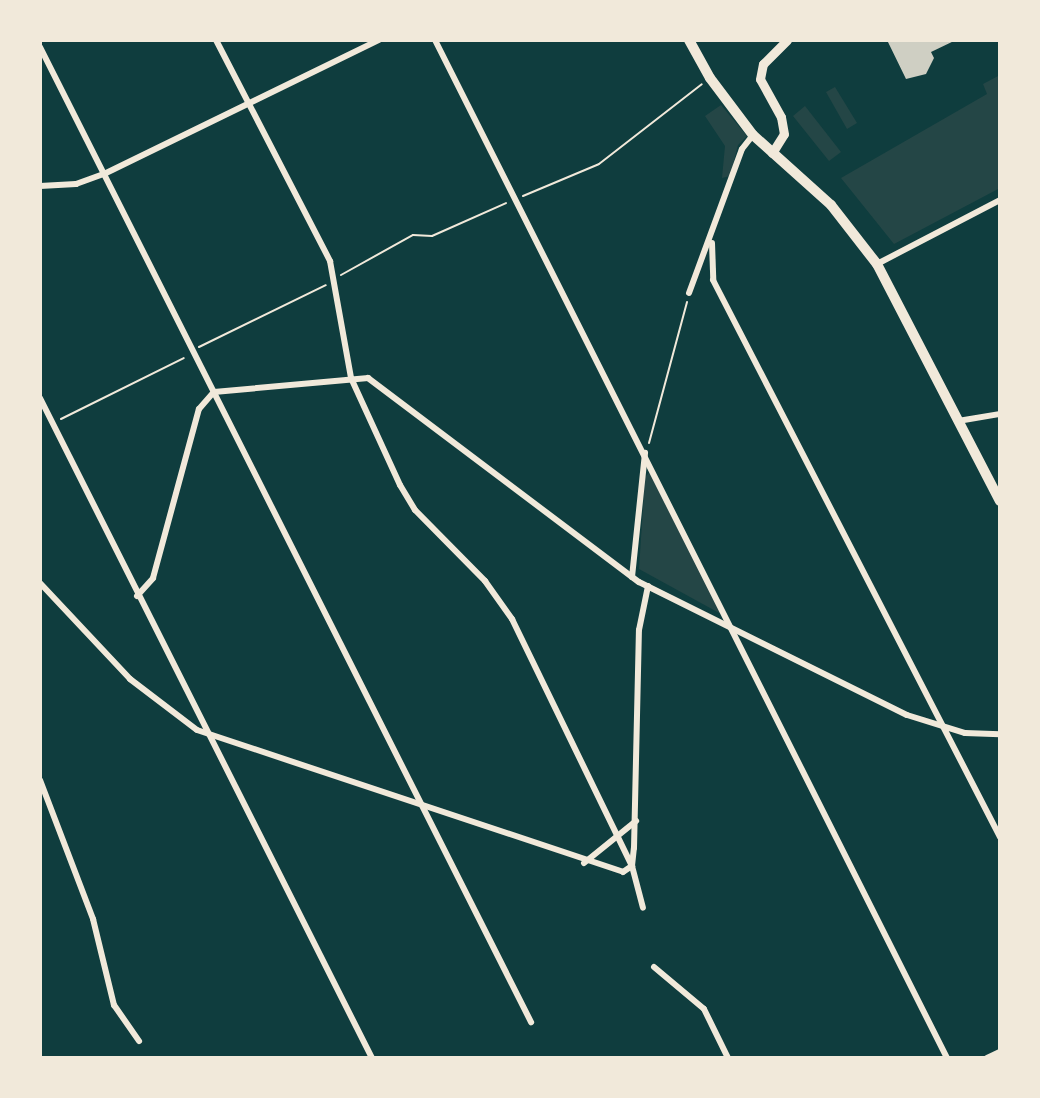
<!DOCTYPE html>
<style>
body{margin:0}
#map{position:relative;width:1040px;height:1098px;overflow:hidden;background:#0f3d3e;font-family:"Asap Condensed",sans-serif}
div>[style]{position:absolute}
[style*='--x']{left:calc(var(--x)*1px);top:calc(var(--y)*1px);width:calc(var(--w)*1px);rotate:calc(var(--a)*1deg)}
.green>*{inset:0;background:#244646}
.building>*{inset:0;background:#cfcfc3}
.path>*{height:2px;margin:-1px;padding:0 1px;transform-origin:1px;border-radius:1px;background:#f1e9da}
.minor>*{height:6px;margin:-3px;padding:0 3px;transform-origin:3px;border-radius:3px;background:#f1e9da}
.secondary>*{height:9px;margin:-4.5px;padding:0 4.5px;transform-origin:4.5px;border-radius:4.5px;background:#f1e9da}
.primary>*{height:10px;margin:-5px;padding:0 5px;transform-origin:5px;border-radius:5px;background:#f1e9da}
span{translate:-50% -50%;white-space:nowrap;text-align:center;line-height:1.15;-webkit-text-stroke:8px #f1e9da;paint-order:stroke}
.frame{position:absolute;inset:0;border:42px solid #f1e9da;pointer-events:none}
</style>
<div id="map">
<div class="green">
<div style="clip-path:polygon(1000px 75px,1000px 188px,894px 244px,841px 178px,987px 94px,983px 84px)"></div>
<div style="clip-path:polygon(835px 87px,857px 123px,847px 129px,826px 92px)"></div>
<div style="clip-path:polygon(721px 105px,747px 136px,738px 145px,730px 176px,722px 178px,725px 146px,705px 116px)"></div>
<div style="clip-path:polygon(805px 106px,841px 152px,829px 161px,793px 116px)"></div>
<div style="clip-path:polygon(649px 473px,656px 477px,721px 614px,639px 569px,645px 477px)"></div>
</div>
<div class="building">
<div style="clip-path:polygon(887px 40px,956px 40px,931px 52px,934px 58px,926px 74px,906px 79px)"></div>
</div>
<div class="path">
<div style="--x:523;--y:196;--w:82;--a:-22.8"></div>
<div style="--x:599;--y:164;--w:130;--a:-37.8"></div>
<div style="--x:341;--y:275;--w:82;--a:-29.1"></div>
<div style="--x:413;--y:235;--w:19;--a:3"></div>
<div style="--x:432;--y:236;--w:81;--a:-24"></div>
<div style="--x:199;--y:347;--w:141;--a:-26"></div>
<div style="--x:61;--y:419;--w:137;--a:-26.4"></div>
<div style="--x:649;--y:443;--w:146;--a:-74.9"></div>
</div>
<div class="minor">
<div style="--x:216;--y:40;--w:249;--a:62.7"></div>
<div style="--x:330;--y:261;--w:119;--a:79.8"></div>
<div style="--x:351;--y:378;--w:118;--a:65.4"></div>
<div style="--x:400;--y:485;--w:29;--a:59"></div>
<div style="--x:415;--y:510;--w:100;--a:45.4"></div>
<div style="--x:485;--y:581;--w:47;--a:54.6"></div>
<div style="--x:512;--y:619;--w:275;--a:64.1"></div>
<div style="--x:632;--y:866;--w:43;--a:75.3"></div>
<div style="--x:435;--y:40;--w:1140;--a:63.3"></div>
<div style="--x:40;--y:47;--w:1092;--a:63.27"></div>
<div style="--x:40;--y:186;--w:36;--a:-3"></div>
<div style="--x:76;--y:184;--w:30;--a:-20"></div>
<div style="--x:104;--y:174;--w:306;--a:-26"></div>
<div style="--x:712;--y:243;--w:37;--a:88"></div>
<div style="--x:713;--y:280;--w:627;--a:62.74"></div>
<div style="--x:877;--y:264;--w:139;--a:-27.5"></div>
<div style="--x:689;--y:293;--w:153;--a:-69.8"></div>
<div style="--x:742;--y:149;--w:18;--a:-52"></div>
<div style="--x:40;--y:398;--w:739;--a:63.3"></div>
<div style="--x:958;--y:421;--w:43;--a:-9.5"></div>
<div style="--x:632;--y:577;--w:125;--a:-84"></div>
<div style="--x:40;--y:583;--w:132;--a:46.8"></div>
<div style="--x:130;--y:679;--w:84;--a:37.3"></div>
<div style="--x:197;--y:730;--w:449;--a:18.4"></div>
<div style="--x:623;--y:872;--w:11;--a:-34"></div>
<div style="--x:632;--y:866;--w:18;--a:-84"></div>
<div style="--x:634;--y:848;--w:218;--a:-88.7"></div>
<div style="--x:639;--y:630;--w:45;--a:-78.4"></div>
<div style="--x:137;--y:596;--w:24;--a:-48"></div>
<div style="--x:153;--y:578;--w:175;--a:-74.8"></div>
<div style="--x:199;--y:409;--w:23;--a:-49"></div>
<div style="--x:214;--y:392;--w:155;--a:-5.2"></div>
<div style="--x:368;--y:378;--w:339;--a:37"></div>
<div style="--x:639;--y:582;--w:299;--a:26.4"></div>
<div style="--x:907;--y:715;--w:61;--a:17.2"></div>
<div style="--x:965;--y:733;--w:35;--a:2"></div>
<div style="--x:40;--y:780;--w:149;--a:69.1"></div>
<div style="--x:93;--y:919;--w:89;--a:76.3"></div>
<div style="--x:114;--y:1005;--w:44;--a:55.2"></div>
<div style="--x:584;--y:863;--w:67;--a:-38.9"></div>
<div style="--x:654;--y:967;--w:65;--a:40"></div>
<div style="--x:704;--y:1009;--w:55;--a:63.9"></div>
<div style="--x:987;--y:1058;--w:14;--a:-25"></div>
</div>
<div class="secondary">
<div style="--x:772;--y:153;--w:22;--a:-58"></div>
<div style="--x:784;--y:134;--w:17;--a:-100"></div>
<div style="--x:781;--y:117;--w:43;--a:-118.9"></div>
<div style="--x:760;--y:79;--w:15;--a:-79"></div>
<div style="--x:763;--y:64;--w:34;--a:-45"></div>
</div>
<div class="primary">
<div style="--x:689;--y:40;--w:43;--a:61.1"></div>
<div style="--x:710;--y:78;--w:71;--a:53"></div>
<div style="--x:753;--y:135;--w:105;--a:41.9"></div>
<div style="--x:831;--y:205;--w:75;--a:52.1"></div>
<div style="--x:877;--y:264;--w:267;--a:62.6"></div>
</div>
<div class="frame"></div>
</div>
